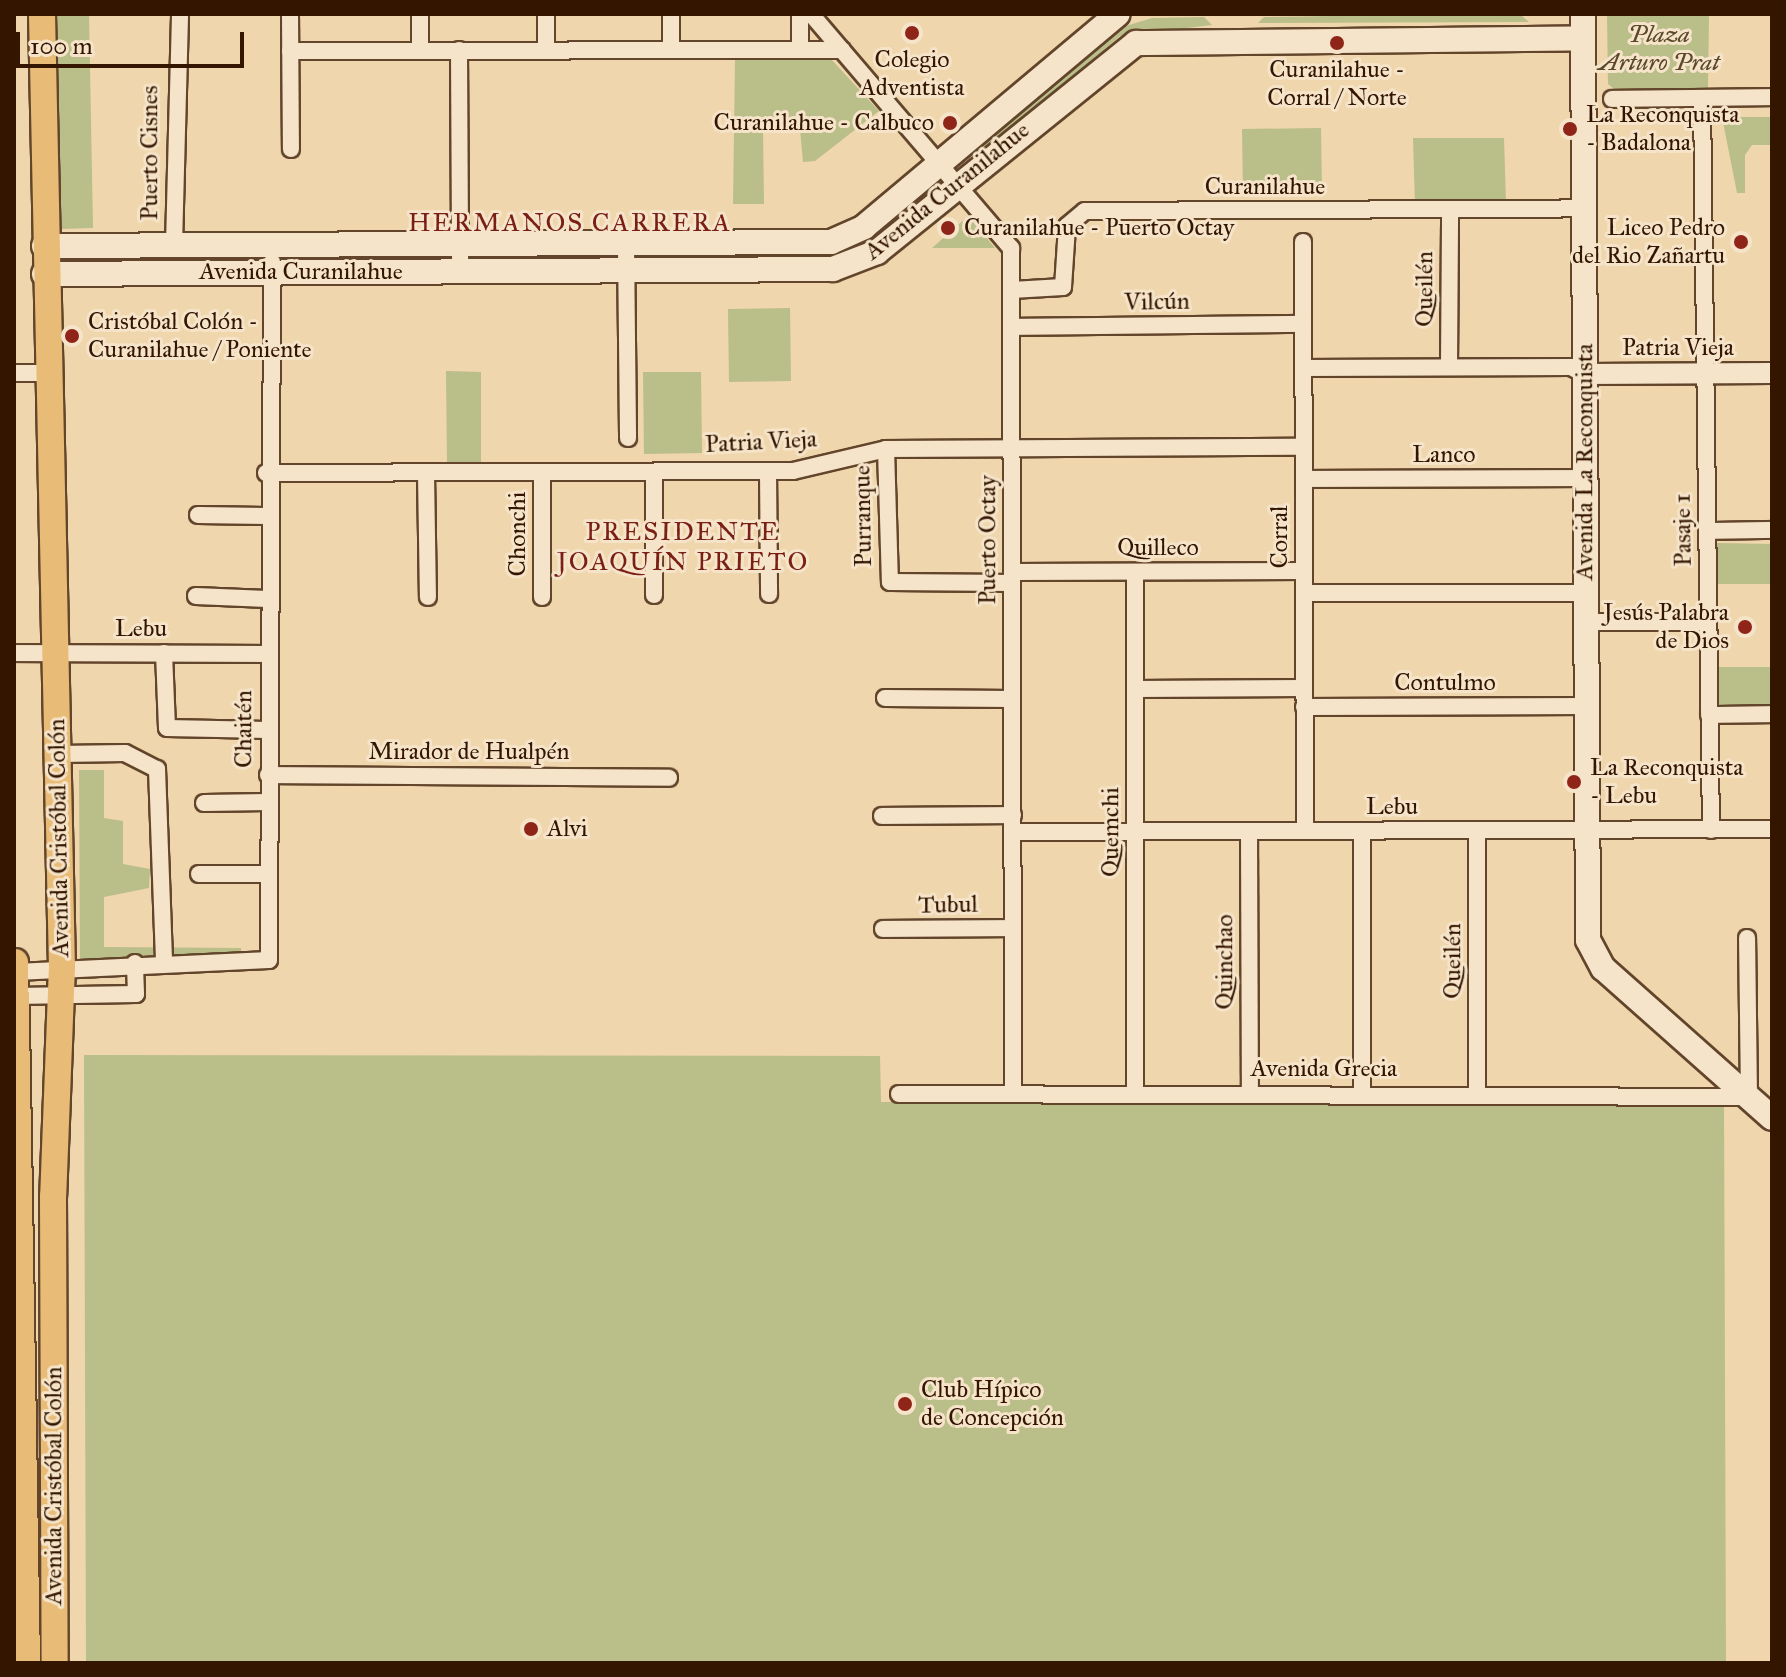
<!DOCTYPE html>
<meta charset="utf-8">
<style>
body{margin:0}
#map{position:relative;width:1786px;height:1677px;overflow:hidden;background:#efd6ac;font-family:"IM FELL Great Primer",serif}
div>[style]{position:absolute}
[style*='--x']{left:calc(var(--x)*1px);top:calc(var(--y)*1px);width:calc(var(--w)*1px);rotate:calc(var(--a)*1deg)}
.green>*{inset:0;background:#babe89}
.roads{filter:drop-shadow(2px 0 #62452b) drop-shadow(-2px 0 #62452b) drop-shadow(0 2px #62452b) drop-shadow(0 -2px #62452b)}
.minor>*{height:16px;margin:-8px;padding:0 8px;transform-origin:8px;border-radius:8px;background:#f5e4c9}
.tertiary>*{height:20px;margin:-10px;padding:0 10px;transform-origin:10px;border-radius:10px;background:#f5e4c9}
.secondary>*{height:24px;margin:-12px;padding:0 12px;transform-origin:12px;border-radius:12px;background:#f5e4c9}
.primary>*{height:26px;margin:-13px;padding:0 13px;transform-origin:13px;border-radius:13px;background:#e8bb76}
.dots>*{width:22px;height:22px;translate:-50% -50%;box-sizing:border-box;border:4px solid #f5e4c9;border-radius:50%}
span{translate:-50% -50%;white-space:nowrap;text-align:center;line-height:1.15;-webkit-text-stroke:6px #f5e4c9;paint-order:stroke}
.park-label{font-size:24px;color:#5c4829;font-style:italic}
.poi-label{font-size:24px;color:#331500}
.left{translate:0 -50%;text-align:left}
.right{translate:-100% -50%;text-align:right}
.street-label{font-size:24px;color:#331500}
.neighbourhood-label{font-size:26px;color:#7a1f14;letter-spacing:2px}
.frame{position:absolute;inset:0;border:16px solid #331500;pointer-events:none}
.scale{position:absolute;left:16px;top:32px;width:228px;height:36px;box-sizing:border-box;border:4px solid #331500;border-top:0;padding-left:10px;font-size:24px;line-height:28px;white-space:nowrap;color:#331500;-webkit-text-stroke:6px #f5e4c9;paint-order:stroke}
</style>
<div id="map">
<div class="green">
<div style="clip-path:polygon(57px 14px,89px 14px,93px 228px,60px 229px)"></div>
<div style="clip-path:polygon(1607px 14px,1709px 14px,1708px 88px,1614px 89px,1608px 84px)"></div>
<div style="clip-path:polygon(1396px 15px,1522px 16px,1529px 22px,1258px 23px,1264px 17px)"></div>
<div style="clip-path:polygon(1152px 18px,1204px 17px,1212px 25px,1120px 36px,975px 159px,969px 153px,1116px 29px)"></div>
<div style="clip-path:polygon(830px 58px,879px 111px,815px 161px,803px 162px,800px 129px,763px 129px,764px 204px,733px 204px,735px 60px)"></div>
<div style="clip-path:polygon(1722px 117px,1772px 117px,1772px 145px,1752px 145px,1745px 155px,1745px 193px,1737px 193px)"></div>
<div style="clip-path:polygon(1321px 128px,1322px 193px,1243px 192px,1242px 129px)"></div>
<div style="clip-path:polygon(1413px 138px,1504px 138px,1506px 203px,1415px 206px)"></div>
<div style="clip-path:polygon(929px 188px,935px 192px,849px 257px,650px 256px,844px 250px)"></div>
<div style="clip-path:polygon(968px 216px,995px 248px,932px 248px)"></div>
<div style="clip-path:polygon(492px 253px,605px 254px,606px 258px,486px 261px)"></div>
<div style="clip-path:polygon(95px 255px,252px 256px,253px 260px,91px 262px)"></div>
<div style="clip-path:polygon(302px 255px,434px 254px,438px 260px,299px 262px)"></div>
<div style="clip-path:polygon(790px 308px,791px 381px,729px 382px,728px 309px)"></div>
<div style="clip-path:polygon(446px 371px,481px 372px,481px 464px,447px 464px)"></div>
<div style="clip-path:polygon(643px 372px,701px 372px,702px 453px,644px 454px)"></div>
<div style="clip-path:polygon(1716px 543px,1772px 544px,1772px 584px,1715px 584px)"></div>
<div style="clip-path:polygon(1717px 667px,1772px 667px,1772px 709px,1717px 707px)"></div>
<div style="clip-path:polygon(79px 770px,104px 770px,104px 818px,123px 821px,123px 864px,150px 869px,149px 888px,104px 897px,104px 947px,241px 948px,241px 963px,80px 963px)"></div>
<div style="clip-path:polygon(84px 1055px,880px 1056px,881px 1102px,1724px 1099px,1726px 1663px,86px 1663px)"></div>
</div>
<div class="roads">
<div class="minor">
<div style="--x:290;--y:14;--w:135;--a:89.6"></div>
<div style="--x:420;--y:14;--w:37;--a:90"></div>
<div style="--x:546;--y:14;--w:36;--a:90"></div>
<div style="--x:671;--y:14;--w:36;--a:90"></div>
<div style="--x:800;--y:14;--w:36;--a:90"></div>
<div style="--x:811;--y:14;--w:308;--a:49.5"></div>
<div style="--x:1011;--y:248;--w:845;--a:89.86"></div>
<div style="--x:459;--y:50;--w:222;--a:89.7"></div>
<div style="--x:290;--y:51;--w:552;--a:-0.1"></div>
<div style="--x:1702;--y:98;--w:732;--a:89.3"></div>
<div style="--x:1612;--y:99;--w:160;--a:-0.7"></div>
<div style="--x:1303;--y:242;--w:589;--a:89.81"></div>
<div style="--x:626;--y:243;--w:195;--a:89.4"></div>
<div style="--x:174;--y:245;--w:231;--a:-88.5"></div>
<div style="--x:1012;--y:290;--w:51;--a:-3.4"></div>
<div style="--x:1063;--y:287;--w:61;--a:-86.2"></div>
<div style="--x:1067;--y:226;--w:23;--a:-40"></div>
<div style="--x:1085;--y:211;--w:499;--a:-0.3"></div>
<div style="--x:1012;--y:327;--w:291;--a:-0.6"></div>
<div style="--x:1449;--y:367;--w:155;--a:-89.6"></div>
<div style="--x:1303;--y:368;--w:268;--a:-0.2"></div>
<div style="--x:1571;--y:367;--w:16;--a:27"></div>
<div style="--x:14;--y:373;--w:39;--a:0"></div>
<div style="--x:886;--y:449;--w:133;--a:88.3"></div>
<div style="--x:890;--y:582;--w:122;--a:0.5"></div>
<div style="--x:768;--y:471;--w:123;--a:89.5"></div>
<div style="--x:542;--y:472;--w:125;--a:90"></div>
<div style="--x:654;--y:472;--w:123;--a:90"></div>
<div style="--x:266;--y:473;--w:527;--a:-0.22"></div>
<div style="--x:793;--y:471;--w:96;--a:-13.3"></div>
<div style="--x:886;--y:449;--w:418;--a:-0.3"></div>
<div style="--x:426;--y:473;--w:124;--a:89.1"></div>
<div style="--x:1304;--y:479;--w:281;--a:-0.2"></div>
<div style="--x:198;--y:515;--w:68;--a:0.8"></div>
<div style="--x:1707;--y:531;--w:65;--a:-0.9"></div>
<div style="--x:1012;--y:572;--w:292;--a:-0.2"></div>
<div style="--x:1304;--y:593;--w:282;--a:0"></div>
<div style="--x:196;--y:596;--w:71;--a:2.4"></div>
<div style="--x:1586;--y:622;--w:122;--a:0"></div>
<div style="--x:14;--y:653;--w:253;--a:0.2"></div>
<div style="--x:164;--y:653;--w:75;--a:87.7"></div>
<div style="--x:167;--y:728;--w:101;--a:1.1"></div>
<div style="--x:1135;--y:689;--w:169;--a:-0.3"></div>
<div style="--x:885;--y:698;--w:127;--a:0.5"></div>
<div style="--x:1304;--y:707;--w:282;--a:-0.2"></div>
<div style="--x:1709;--y:715;--w:63;--a:-0.9"></div>
<div style="--x:59;--y:754;--w:66;--a:-0.9"></div>
<div style="--x:125;--y:753;--w:36;--a:27"></div>
<div style="--x:157;--y:769;--w:193;--a:87.9"></div>
<div style="--x:268;--y:775;--w:401;--a:0.4"></div>
<div style="--x:204;--y:803;--w:64;--a:-0.9"></div>
<div style="--x:882;--y:816;--w:131;--a:-0.4"></div>
<div style="--x:1477;--y:830;--w:262;--a:90"></div>
<div style="--x:1249;--y:831;--w:262;--a:89.8"></div>
<div style="--x:1362;--y:831;--w:262;--a:90"></div>
<div style="--x:1013;--y:832;--w:759;--a:-0.23"></div>
<div style="--x:199;--y:874;--w:70;--a:0"></div>
<div style="--x:883;--y:929;--w:130;--a:-0.4"></div>
<div style="--x:16;--y:972;--w:253;--a:-2.7"></div>
<div style="--x:269;--y:960;--w:698;--a:-89.75"></div>
<div style="--x:15;--y:996;--w:121;--a:-0.9"></div>
<div style="--x:136;--y:994;--w:31;--a:-92"></div>
<div style="--x:1135;--y:1093;--w:521;--a:-90"></div>
<div style="--x:899;--y:1094;--w:850;--a:0.2"></div>
<div style="--x:1749;--y:1097;--w:159;--a:-90.7"></div>
</div>
<div class="tertiary">
<div style="--x:1585;--y:374;--w:187;--a:-0.3"></div>
</div>
<div class="secondary">
<div style="--x:1583;--y:14;--w:926;--a:89.69"></div>
<div style="--x:1588;--y:940;--w:32;--a:62"></div>
<div style="--x:1603;--y:968;--w:226;--a:41.6"></div>
<div style="--x:44;--y:246;--w:787;--a:-0.29"></div>
<div style="--x:831;--y:242;--w:36;--a:-24"></div>
<div style="--x:864;--y:227;--w:331;--a:-40"></div>
<div style="--x:44;--y:274;--w:789;--a:-0.36"></div>
<div style="--x:833;--y:269;--w:47;--a:-21.1"></div>
<div style="--x:877;--y:252;--w:333;--a:-38.9"></div>
<div style="--x:1136;--y:43;--w:447;--a:-0.6"></div>
</div>
<div class="primary">
<div style="--x:42;--y:14;--w:952;--a:88.8"></div>
<div style="--x:62;--y:966;--w:230;--a:92.2"></div>
<div style="--x:53;--y:1196;--w:467;--a:89.8"></div>
<div style="--x:15;--y:962;--w:701;--a:89.02"></div>
</div>
</div>
<div class="dots">
<div style="left:912px;top:33px;background:#8f2418"></div>
<div style="left:1337px;top:43px;background:#8f2418"></div>
<div style="left:950px;top:123px;background:#8f2418"></div>
<div style="left:1570px;top:129px;background:#8f2418"></div>
<div style="left:948px;top:228px;background:#8f2418"></div>
<div style="left:1741px;top:242px;background:#8f2418"></div>
<div style="left:72px;top:336px;background:#8f2418"></div>
<div style="left:1745px;top:627px;background:#8f2418"></div>
<div style="left:1574px;top:782px;background:#8f2418"></div>
<div style="left:531px;top:829px;background:#8f2418"></div>
<div style="left:905px;top:1404px;background:#8f2418"></div>
</div>
<div class="park-label">
<span style="left:1659px;top:49px">Plaza<br>Arturo Prat</span>
</div>
<div class="poi-label">
<span style="left:912px;top:74px">Colegio<br>Adventista</span>
<span style="left:1337px;top:84px">Curanilahue -<br>Corral / Norte</span>
<span class="left" style="left:1586px;top:129px">La Reconquista<br>- Badalona</span>
<span class="right" style="left:934px;top:123px">Curanilahue - Calbuco</span>
<span class="left" style="left:964px;top:228px">Curanilahue - Puerto Octay</span>
<span class="right" style="left:1725px;top:242px">Liceo Pedro<br>del Rio Zañartu</span>
<span class="left" style="left:88px;top:336px">Cristóbal Colón -<br>Curanilahue / Poniente</span>
<span class="right" style="left:1729px;top:627px">Jesús Palabra<br>de Dios</span>
<span class="left" style="left:1590px;top:782px">La Reconquista<br>- Lebu</span>
<span class="left" style="left:547px;top:829px">Alvi</span>
<span class="left" style="left:921px;top:1404px">Club Hípico<br>de Concepción</span>
</div>
<div class="street-label">
<span style="left:150px;top:153px;rotate:-90deg">Puerto Cisnes</span>
<span style="left:1265px;top:187px">Curanilahue</span>
<span style="left:947px;top:191px;rotate:-39deg">Avenida Curanilahue</span>
<span style="left:301px;top:272px">Avenida Curanilahue</span>
<span style="left:1425px;top:289px;rotate:-90deg">Queilén</span>
<span style="left:1157px;top:302px;rotate:-1deg">Vilcún</span>
<span style="left:1678px;top:348px">Patria Vieja</span>
<span style="left:761px;top:442px;rotate:-3deg">Patria Vieja</span>
<span style="left:1444px;top:455px">Lanco</span>
<span style="left:1585px;top:462px;rotate:-90deg">Avenida La Reconquista</span>
<span style="left:863px;top:516px;rotate:-91deg">Purranque</span>
<span style="left:1683px;top:530px;rotate:-91deg">Pasaje 1</span>
<span style="left:518px;top:534px;rotate:-90deg">Chonchi</span>
<span style="left:1280px;top:537px;rotate:-90deg">Corral</span>
<span style="left:988px;top:540px;rotate:-90deg">Puerto Octay</span>
<span style="left:1158px;top:548px">Quilleco</span>
<span style="left:141px;top:629px">Lebu</span>
<span style="left:1445px;top:683px">Contulmo</span>
<span style="left:244px;top:729px;rotate:-90deg">Chaitén</span>
<span style="left:469px;top:752px">Mirador de Hualpén</span>
<span style="left:1392px;top:807px">Lebu</span>
<span style="left:1111px;top:832px;rotate:-90deg">Quemchi</span>
<span style="left:59px;top:838px;rotate:-91deg">Avenida Cristóbal Colón</span>
<span style="left:948px;top:905px;rotate:-1deg">Tubul</span>
<span style="left:1453px;top:961px;rotate:-90deg">Queilén</span>
<span style="left:1225px;top:962px;rotate:-90deg">Quinchao</span>
<span style="left:1324px;top:1069px">Avenida Grecia</span>
<span style="left:54px;top:1486px;rotate:-90deg">Avenida Cristóbal Colón</span>
</div>
<div class="neighbourhood-label">
<span style="left:570px;top:223px">HERMANOS CARRERA</span>
<span style="left:683px;top:547px">PRESIDENTE<br>JOAQUÍN PRIETO</span>
</div>
<div class="frame"></div>
<div class="scale">100 m</div>
</div>
